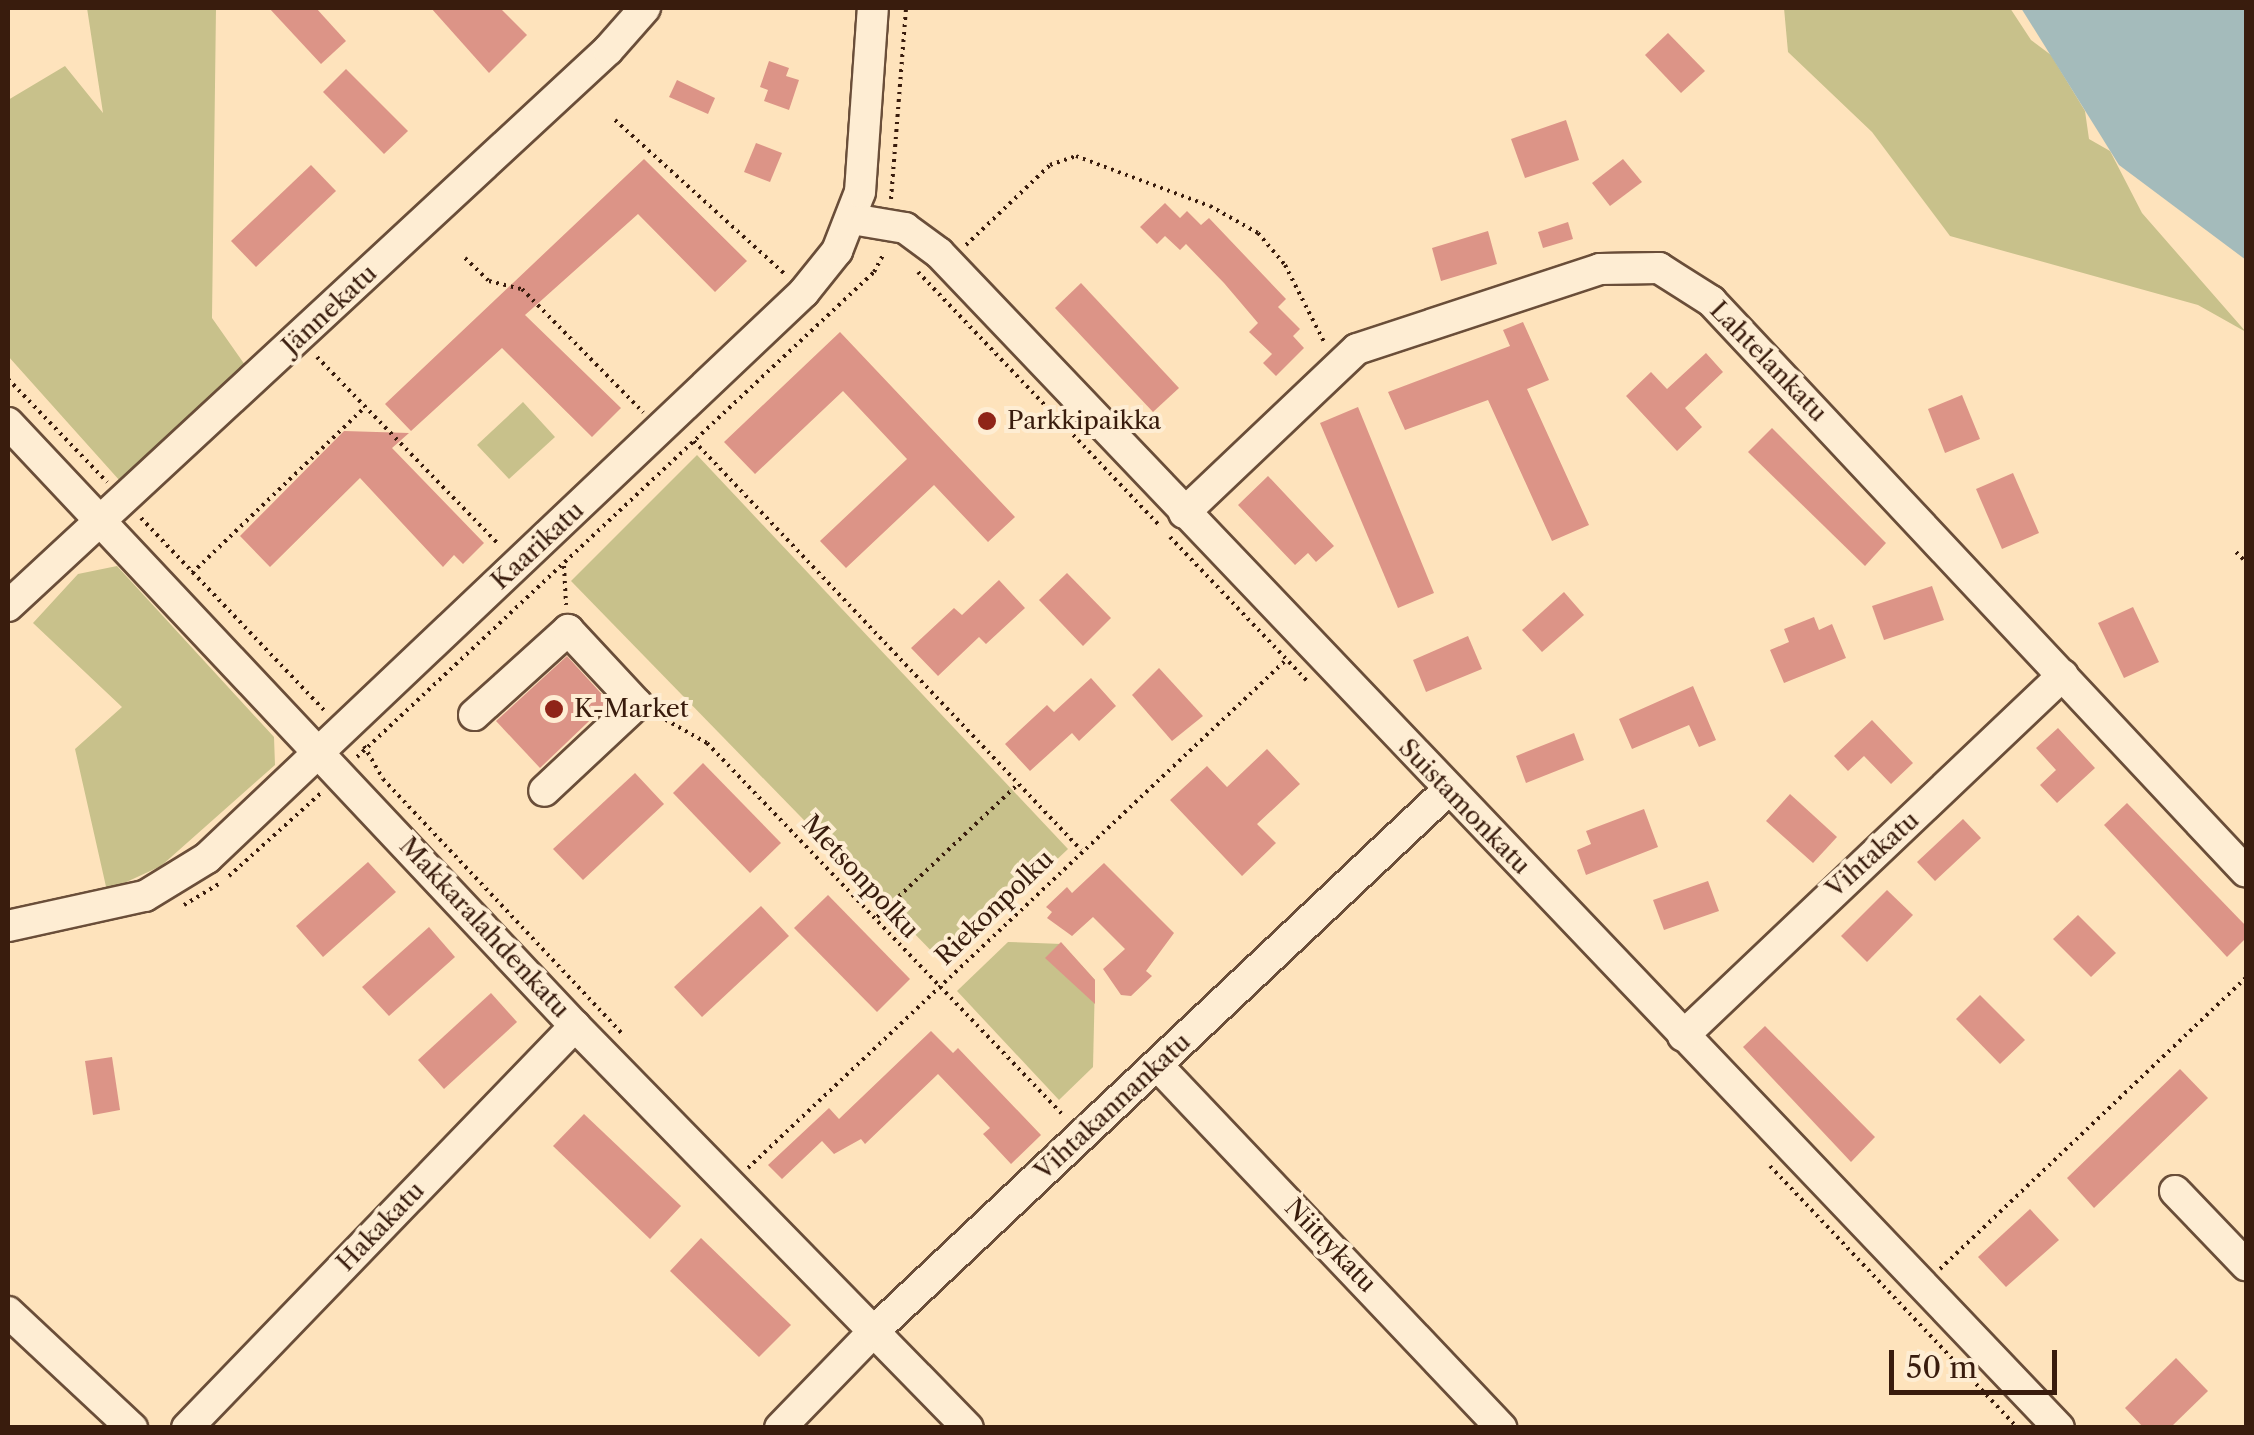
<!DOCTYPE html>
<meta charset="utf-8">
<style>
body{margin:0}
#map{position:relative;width:2254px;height:1435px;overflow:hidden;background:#fee3bc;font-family:"Libre Caslon Text",serif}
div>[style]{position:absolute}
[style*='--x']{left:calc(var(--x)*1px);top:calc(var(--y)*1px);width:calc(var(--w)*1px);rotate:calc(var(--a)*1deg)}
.green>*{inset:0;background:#c8c18b}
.water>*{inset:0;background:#a4bbbb}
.building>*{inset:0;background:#dc9487}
.path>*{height:4px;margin-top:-2px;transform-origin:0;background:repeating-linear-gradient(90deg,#391c0d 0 2.5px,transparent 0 7.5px)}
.roads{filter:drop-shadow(2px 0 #6a4e39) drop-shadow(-2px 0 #6a4e39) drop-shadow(0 2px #6a4e39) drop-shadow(0 -2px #6a4e39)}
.minor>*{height:30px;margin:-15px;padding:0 15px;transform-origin:15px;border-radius:15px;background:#feedd3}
.dots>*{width:28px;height:28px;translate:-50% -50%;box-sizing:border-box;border:5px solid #feedd3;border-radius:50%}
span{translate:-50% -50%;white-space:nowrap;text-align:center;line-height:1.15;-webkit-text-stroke:8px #feedd3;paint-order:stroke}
.street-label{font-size:25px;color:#391c0d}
.poi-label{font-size:25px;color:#391c0d}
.left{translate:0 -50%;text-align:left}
.frame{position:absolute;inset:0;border:10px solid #391c0d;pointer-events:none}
.scale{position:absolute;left:1889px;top:1350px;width:168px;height:45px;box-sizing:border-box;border:5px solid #391c0d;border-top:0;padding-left:12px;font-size:30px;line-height:35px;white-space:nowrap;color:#391c0d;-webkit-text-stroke:8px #feedd3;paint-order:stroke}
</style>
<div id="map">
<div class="green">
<div style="clip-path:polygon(87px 8px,216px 8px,212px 318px,245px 365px,120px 481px,8px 356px,8px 100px,65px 66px,103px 113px)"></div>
<div style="clip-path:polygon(1784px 8px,2010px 8px,2031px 40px,2051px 55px,2085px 111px,2089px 139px,2110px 151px,2142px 213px,2246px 332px,2198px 305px,1950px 236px,1872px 132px,1788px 52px)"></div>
<div style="clip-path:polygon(523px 402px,555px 437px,509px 479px,477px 445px)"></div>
<div style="clip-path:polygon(697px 455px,1068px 849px,945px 965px,571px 581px)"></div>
<div style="clip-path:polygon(117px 566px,274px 737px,275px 765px,161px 866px,107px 891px,75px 749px,122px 707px,33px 623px,78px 574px)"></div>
<div style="clip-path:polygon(1008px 942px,1062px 944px,1095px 980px,1093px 1067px,1059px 1100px,957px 991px)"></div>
</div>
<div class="water">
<div style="clip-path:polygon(2021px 8px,2246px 8px,2246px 260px,2119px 165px)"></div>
</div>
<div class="building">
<div style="clip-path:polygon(269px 8px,316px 8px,346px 41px,321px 64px)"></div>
<div style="clip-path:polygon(431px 8px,500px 8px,527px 35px,489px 73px)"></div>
<div style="clip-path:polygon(1668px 33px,1705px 71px,1681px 93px,1645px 55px)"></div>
<div style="clip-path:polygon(769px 61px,789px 68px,786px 76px,799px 80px,789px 110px,764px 101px,768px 90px,760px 87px)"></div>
<div style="clip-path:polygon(346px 69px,408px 131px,384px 154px,323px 92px)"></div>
<div style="clip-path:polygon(677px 80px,715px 98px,708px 114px,669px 97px)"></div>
<div style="clip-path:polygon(1566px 120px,1579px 160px,1525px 178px,1511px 139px)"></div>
<div style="clip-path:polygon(756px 143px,782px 153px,770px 182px,744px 172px)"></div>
<div style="clip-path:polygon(644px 159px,747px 261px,715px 292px,638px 214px,525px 315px,621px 408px,592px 437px,502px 348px,411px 431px,385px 404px)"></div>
<div style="clip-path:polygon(1623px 159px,1642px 182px,1610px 206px,1592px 183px)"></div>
<div style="clip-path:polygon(311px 165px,336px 191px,256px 267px,231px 241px)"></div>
<div style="clip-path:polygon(1165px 203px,1180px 218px,1187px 211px,1201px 225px,1209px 218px,1286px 299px,1278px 307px,1300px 329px,1293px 336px,1304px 348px,1276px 376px,1263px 363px,1272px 354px,1249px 332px,1258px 323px,1224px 283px,1186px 244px,1180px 250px,1165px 236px,1157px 244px,1140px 227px)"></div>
<div style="clip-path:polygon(1568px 222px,1573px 239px,1543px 248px,1538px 232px)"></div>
<div style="clip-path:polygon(1488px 231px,1497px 264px,1441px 281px,1432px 248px)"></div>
<div style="clip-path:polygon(1081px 283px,1179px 388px,1153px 412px,1055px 308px)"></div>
<div style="clip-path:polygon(1523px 322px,1549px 380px,1527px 389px,1589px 525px,1552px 541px,1488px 400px,1405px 430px,1388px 392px,1510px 346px,1503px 330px)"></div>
<div style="clip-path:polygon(840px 332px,1015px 517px,988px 542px,934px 485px,846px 568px,820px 541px,907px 459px,843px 391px,755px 474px,724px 442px)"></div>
<div style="clip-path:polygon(1706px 353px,1723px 372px,1685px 408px,1702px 427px,1677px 451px,1626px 396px,1651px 372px,1667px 389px)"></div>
<div style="clip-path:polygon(1962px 395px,1980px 439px,1945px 453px,1928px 409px)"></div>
<div style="clip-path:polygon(1358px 407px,1434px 593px,1398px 608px,1320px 423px)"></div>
<div style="clip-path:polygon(1772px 428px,1886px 543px,1865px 566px,1748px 452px)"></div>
<div style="clip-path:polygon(344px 431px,409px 433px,392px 448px,484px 543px,463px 564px,454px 555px,443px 567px,360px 478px,270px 567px,240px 536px)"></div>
<div style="clip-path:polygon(2013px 473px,2039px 533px,2002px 549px,1976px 489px)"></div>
<div style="clip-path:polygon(1268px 476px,1334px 546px,1316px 562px,1308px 553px,1295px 565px,1238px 505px)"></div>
<div style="clip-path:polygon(1067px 573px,1111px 618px,1083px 646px,1039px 600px)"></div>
<div style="clip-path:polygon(999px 580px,1025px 608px,986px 644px,979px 637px,938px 676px,911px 648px,954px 608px,962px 615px)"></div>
<div style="clip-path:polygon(1932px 586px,1944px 620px,1884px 640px,1872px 606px)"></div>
<div style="clip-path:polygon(1564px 592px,1584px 615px,1542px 652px,1522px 630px)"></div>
<div style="clip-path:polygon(2133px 607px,2159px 662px,2124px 678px,2098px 623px)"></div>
<div style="clip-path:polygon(1814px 617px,1819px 630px,1832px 624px,1846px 658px,1784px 683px,1770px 650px,1789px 642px,1784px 629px)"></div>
<div style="clip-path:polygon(1468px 636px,1482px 669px,1426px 692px,1413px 660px)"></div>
<div style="clip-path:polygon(567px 656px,609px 702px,540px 768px,496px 721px)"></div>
<div style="clip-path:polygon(1159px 668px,1203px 716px,1172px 741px,1132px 695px)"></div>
<div style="clip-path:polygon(1091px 678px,1116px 706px,1079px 741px,1072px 733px,1030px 771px,1005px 744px,1047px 705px,1054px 712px)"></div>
<div style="clip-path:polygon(1693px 686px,1716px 740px,1699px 747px,1689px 725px,1632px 749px,1619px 719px)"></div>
<div style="clip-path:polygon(1872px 720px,1913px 763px,1891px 784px,1864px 756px,1848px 771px,1834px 756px)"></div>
<div style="clip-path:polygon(2058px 728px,2095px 768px,2057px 803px,2040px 785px,2056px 770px,2036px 748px)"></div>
<div style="clip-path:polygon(1574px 733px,1584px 760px,1526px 783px,1516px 756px)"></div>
<div style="clip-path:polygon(1267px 749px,1300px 784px,1257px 824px,1276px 843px,1242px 876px,1170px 800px,1207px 766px,1227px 787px)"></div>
<div style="clip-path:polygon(703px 763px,781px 843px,750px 873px,673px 793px)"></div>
<div style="clip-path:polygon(635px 773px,664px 804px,583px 880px,553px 849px)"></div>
<div style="clip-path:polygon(1790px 794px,1837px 837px,1813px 863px,1766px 821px)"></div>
<div style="clip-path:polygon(2127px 803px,2246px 926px,2246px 938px,2227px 957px,2104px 825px)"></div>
<div style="clip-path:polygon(1644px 809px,1658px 847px,1586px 875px,1577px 850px,1591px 844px,1586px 831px)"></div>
<div style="clip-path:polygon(1963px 819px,1981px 838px,1935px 881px,1917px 862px)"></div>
<div style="clip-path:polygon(368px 862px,396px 892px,323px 957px,296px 926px)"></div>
<div style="clip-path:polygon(1104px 863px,1174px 933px,1146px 971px,1152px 976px,1131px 996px,1121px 995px,1103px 969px,1125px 949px,1093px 917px,1072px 936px,1047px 918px,1052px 912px,1046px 907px,1067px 887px,1072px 893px)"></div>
<div style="clip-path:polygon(1708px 881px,1719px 911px,1664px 930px,1653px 900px)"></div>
<div style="clip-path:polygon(1887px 890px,1913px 915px,1867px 962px,1841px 936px)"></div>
<div style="clip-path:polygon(828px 895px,910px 979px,877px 1012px,794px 928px)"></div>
<div style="clip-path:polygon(761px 906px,789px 936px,702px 1017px,674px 987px)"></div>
<div style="clip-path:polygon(2078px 915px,2116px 953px,2091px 977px,2053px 939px)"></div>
<div style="clip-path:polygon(429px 927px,455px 957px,389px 1016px,362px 987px)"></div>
<div style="clip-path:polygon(1061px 942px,1095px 980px,1095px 1004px,1045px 958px)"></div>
<div style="clip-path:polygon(491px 993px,517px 1022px,444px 1089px,418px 1060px)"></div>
<div style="clip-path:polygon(1980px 995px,2025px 1040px,2000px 1064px,1956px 1019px)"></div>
<div style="clip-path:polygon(1765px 1026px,1875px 1137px,1851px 1162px,1743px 1047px)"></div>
<div style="clip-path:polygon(931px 1031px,953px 1053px,958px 1048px,1041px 1135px,1011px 1164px,983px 1134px,990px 1128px,938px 1074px,865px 1144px,861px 1139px,834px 1154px,822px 1141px,782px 1179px,768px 1165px,829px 1108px,839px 1119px)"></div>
<div style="clip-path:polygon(112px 1057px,120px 1110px,93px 1115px,85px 1061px)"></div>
<div style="clip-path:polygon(2180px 1069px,2208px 1098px,2094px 1208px,2067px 1178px)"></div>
<div style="clip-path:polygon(584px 1114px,681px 1206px,650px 1239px,553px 1146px)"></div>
<div style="clip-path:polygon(2030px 1209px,2059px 1240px,2006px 1287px,1978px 1257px)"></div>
<div style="clip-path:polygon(701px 1238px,791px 1325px,759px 1357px,670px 1271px)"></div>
<div style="clip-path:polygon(2176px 1358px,2208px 1391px,2170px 1428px,2144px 1428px,2125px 1408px)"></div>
</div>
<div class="path">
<div style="--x:615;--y:120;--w:231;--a:42.2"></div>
<div style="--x:891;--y:199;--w:192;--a:-85.5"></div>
<div style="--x:966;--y:245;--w:116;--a:-43.6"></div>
<div style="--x:1050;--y:165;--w:28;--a:-19"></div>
<div style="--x:1076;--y:156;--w:143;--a:20.5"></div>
<div style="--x:1210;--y:206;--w:55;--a:29.4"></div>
<div style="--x:1258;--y:233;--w:42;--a:49.8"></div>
<div style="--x:1285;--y:265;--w:86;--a:63.1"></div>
<div style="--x:465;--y:258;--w:33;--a:44"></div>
<div style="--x:489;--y:281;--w:34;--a:14"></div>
<div style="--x:522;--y:289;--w:173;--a:45.5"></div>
<div style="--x:918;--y:272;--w:351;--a:46.4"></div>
<div style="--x:317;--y:357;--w:260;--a:45.9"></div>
<div style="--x:8;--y:379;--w:143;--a:46.1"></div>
<div style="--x:694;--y:441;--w:563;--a:46.58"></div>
<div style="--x:141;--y:518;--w:265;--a:46.4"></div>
<div style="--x:1170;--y:537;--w:200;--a:46.4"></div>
<div style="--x:2236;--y:552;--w:14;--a:45"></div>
<div style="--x:564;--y:566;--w:39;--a:87"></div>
<div style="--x:192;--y:573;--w:240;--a:-43.8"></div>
<div style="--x:659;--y:716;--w:55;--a:29.4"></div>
<div style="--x:707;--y:743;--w:515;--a:46.26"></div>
<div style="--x:364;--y:746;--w:38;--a:60"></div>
<div style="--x:383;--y:779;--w:352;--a:46.8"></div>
<div style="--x:357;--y:757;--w:709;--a:-43.17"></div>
<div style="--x:874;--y:272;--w:21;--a:-62"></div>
<div style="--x:229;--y:876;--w:125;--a:-42.1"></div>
<div style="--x:184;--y:905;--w:44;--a:-31.2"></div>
<div style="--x:877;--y:917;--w:194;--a:-43.3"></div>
<div style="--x:1770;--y:1166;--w:361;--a:46.6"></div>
<div style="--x:748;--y:1168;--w:740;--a:-43.36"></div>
<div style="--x:1940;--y:1269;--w:422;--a:-43.6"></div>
</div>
<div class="roads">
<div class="minor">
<div style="--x:852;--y:219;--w:54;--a:9.6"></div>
<div style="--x:905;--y:228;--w:42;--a:36.3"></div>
<div style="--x:939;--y:253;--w:1623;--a:46.37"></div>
<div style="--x:8;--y:423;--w:828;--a:46.76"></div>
<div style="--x:575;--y:1026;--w:562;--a:45.65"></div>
<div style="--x:1184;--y:513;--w:238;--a:-43.5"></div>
<div style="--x:1357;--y:349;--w:256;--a:-18.2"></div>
<div style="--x:1600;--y:269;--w:59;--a:-1"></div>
<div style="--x:1659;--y:268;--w:62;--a:32.4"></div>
<div style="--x:1711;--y:301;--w:782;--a:46.86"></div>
<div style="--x:8;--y:606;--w:818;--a:-42.82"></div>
<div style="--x:608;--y:50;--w:56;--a:-48.6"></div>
<div style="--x:474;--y:715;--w:127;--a:-42.1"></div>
<div style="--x:568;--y:630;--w:101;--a:47"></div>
<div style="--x:637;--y:704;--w:127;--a:136.9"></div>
<div style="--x:8;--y:926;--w:140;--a:-12.4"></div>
<div style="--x:145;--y:896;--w:73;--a:-31.5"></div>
<div style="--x:207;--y:858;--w:823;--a:-43.47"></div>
<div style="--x:804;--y:292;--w:53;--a:-51.2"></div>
<div style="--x:837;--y:251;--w:63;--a:-68.7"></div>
<div style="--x:860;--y:192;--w:184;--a:-86"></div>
<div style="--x:1683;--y:1036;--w:524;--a:-43.53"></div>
<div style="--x:1158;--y:1066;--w:499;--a:46.5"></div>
<div style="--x:2175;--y:1191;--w:103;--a:46.2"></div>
<div style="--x:8;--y:1312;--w:170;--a:43.1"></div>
<div style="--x:187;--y:1428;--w:559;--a:-46.02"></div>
<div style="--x:780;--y:1428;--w:134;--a:-45.9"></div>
<div style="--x:873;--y:1332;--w:790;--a:-43.31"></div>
</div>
</div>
<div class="dots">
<div style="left:987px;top:421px;background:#8f2418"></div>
<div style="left:554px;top:709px;background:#8f2418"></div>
</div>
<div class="street-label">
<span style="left:330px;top:310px;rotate:-43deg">Jännekatu</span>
<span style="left:1768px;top:362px;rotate:46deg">Lahtelankatu</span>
<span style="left:538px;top:546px;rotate:-43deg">Kaarikatu</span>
<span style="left:1464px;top:807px;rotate:46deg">Suistamonkatu</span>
<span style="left:1873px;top:855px;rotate:-42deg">Vihtakatu</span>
<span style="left:860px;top:877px;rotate:47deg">Metsonpolku</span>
<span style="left:995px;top:908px;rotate:-44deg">Riekonpolku</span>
<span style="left:484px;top:928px;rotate:47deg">Makkaralahdenkatu</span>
<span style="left:1113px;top:1107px;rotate:-43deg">Vihtakannankatu</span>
<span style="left:381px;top:1227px;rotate:-46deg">Hakakatu</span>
<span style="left:1330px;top:1246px;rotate:46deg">Niittykatu</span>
</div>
<div class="poi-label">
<span class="left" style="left:1007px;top:421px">Parkkipaikka</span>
<span class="left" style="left:574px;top:709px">K-Market</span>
</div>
<div class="frame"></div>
<div class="scale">50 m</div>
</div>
